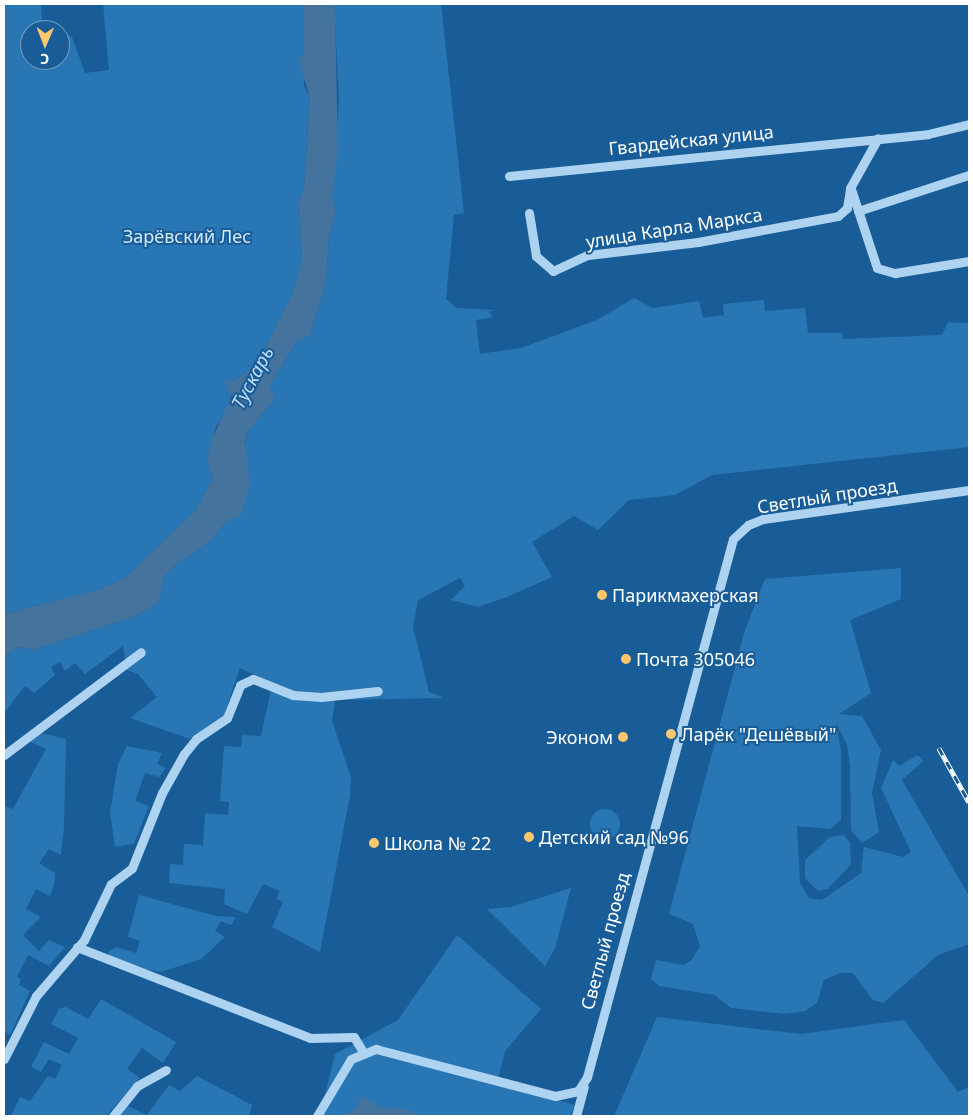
<!DOCTYPE html>
<meta charset="utf-8">
<style>
body{margin:0}
#map{position:relative;width:973px;height:1120px;overflow:hidden;background:#195d98;font-family:"Noto Sans",sans-serif}
div>[style]{position:absolute}
[style*='--x']{left:calc(var(--x)*1px);top:calc(var(--y)*1px);width:calc(var(--w)*1px);rotate:calc(var(--a)*1deg)}
.green>*{inset:0;background:#2976b5}
.round{border-radius:50%}
.water>*{inset:0;background:#44739d}
.minor>*{height:9px;margin:-4.5px;padding:0 4.5px;transform-origin:4.5px;border-radius:4.5px;background:#aed3f1}
.rail>*{height:4.5px;margin-top:-2.25px;transform-origin:0;background:repeating-linear-gradient(90deg,#195d98 0 8px,#fff 0 16px);box-sizing:border-box;border-block:1px solid #fff}
.dots>*{width:14px;height:14px;translate:-50% -50%;box-sizing:border-box;border:2px solid #195d98;border-radius:50%}
span{translate:-50% -50%;white-space:nowrap;text-align:center;line-height:1.15;-webkit-text-stroke:4px #195d98;paint-order:stroke}
.street-label{font-size:18px;color:#fff}
.park-label{font-size:18px;color:#d5eafc}
.poi-label{font-size:18px;color:#fff}
.left{translate:0 -50%;text-align:left}
.right{translate:-100% -50%;text-align:right}
.water-label{font-size:19px;color:#bbdcf7;font-style:italic}
.frame{position:absolute;inset:0;border:5px solid #fff;pointer-events:none}
.north{position:absolute;left:20px;top:20px;width:50px;height:50px;box-sizing:border-box;background:#195d98;border:1px solid #759ec1;border-radius:50%;rotate:181deg;font-size:14px;font-weight:700;line-height:20px;text-align:center;color:#fff}
.north::after{content:'';display:block;margin:auto;width:18px;height:22px;background:#ffc76e;clip-path:polygon(50% 0,100% 100%,50% 72%,0 100%)}
</style>
<div id="map">
<div class="green">
<div style="clip-path:polygon(4px 4px,41px 4px,42px 20px,60px 30px,30px 30px,30px 60px,60px 60px,60px 30px,72px 37px,85px 73px,109px 70px,103px 4px,304px 4px,304px 86px,310px 97px,304px 189px,298px 203px,302px 257px,293px 292px,258px 363px,234px 381px,227px 413px,216px 426px,207px 461px,213px 478px,196px 510px,125px 578px,98px 590px,4px 614px)"></div>
<div style="clip-path:polygon(334px 4px,441px 4px,464px 213px,454px 215px,446px 299px,457px 308px,494px 310px,488px 312px,493px 317px,476px 320px,480px 354px,521px 348px,597px 320px,634px 298px,653px 308px,699px 301px,703px 318px,724px 315px,723px 304px,764px 300px,765px 311px,805px 308px,808px 333px,842px 333px,843px 339px,942px 335px,948px 322px,969px 323px,969px 447px,712px 475px,675px 495px,629px 500px,598px 530px,574px 516px,532px 542px,552px 577px,507px 597px,478px 607px,451px 600px,465px 586px,460px 578px,418px 600px,413px 627px,429px 692px,444px 698px,335px 700px,332px 721px,351px 777px,350px 796px,320px 952px,272px 927px,283px 902px,276px 899px,280px 891px,263px 884px,247px 914px,224px 904px,225px 889px,169px 883px,170px 864px,183px 865px,184px 844px,203px 845px,205px 813px,228px 815px,229px 802px,220px 801px,224px 746px,241px 747px,242px 735px,261px 736px,271px 690px,287px 690px,240px 668px,223px 718px,190px 739px,130px 718px,157px 697px,138px 674px,127px 670px,123px 646px,85px 674px,75px 663px,65px 671px,60px 662px,51px 667px,55px 675px,34px 693px,25px 686px,4px 713px,4px 656px,18px 647px,33px 650px,138px 615px,159px 602px,164px 577px,176px 564px,207px 544px,229px 519px,248px 431px,275px 399px,270px 386px,296px 342px,310px 335px,326px 283px,329px 235px,336px 212px,332px 195px,339px 99px)"></div>
<div style="clip-path:polygon(901px 568px,901px 599px,850px 620px,871px 693px,839px 714px,862px 716px,881px 750px,872px 793px,879px 832px,862px 843px,851px 830px,850px 766px,847px 745px,836px 723px,841px 751px,841px 820px,830px 829px,797px 826px,800px 883px,809px 898px,822px 900px,861px 873px,864px 847px,903px 857px,911px 852px,881px 788px,893px 760px,899px 766px,918px 755px,923px 761px,902px 780px,969px 896px,969px 944px,938px 955px,883px 1003px,873px 1000px,853px 973px,840px 973px,824px 980px,817px 1003px,805px 1011px,785px 1014px,731px 1008px,715px 995px,659px 986px,651px 979px,656px 960px,683px 965px,692px 960px,700px 946px,693px 924px,669px 914px,745px 630px,765px 579px)"></div>
<div style="clip-path:polygon(37px 732px,66px 739px,64px 827px,61px 855px,49px 849px,39px 863px,55px 873px,54px 885px,50px 896px,36px 889px,26px 909px,41px 917px,23px 935px,39px 951px,49px 940px,65px 947px,49px 966px,28px 955px,17px 977px,21px 979px,19px 985px,30px 991px,10px 1035px,4px 1031px,4px 806px,13px 809px,46px 749px,28px 741px)"></div>
<div style="clip-path:polygon(127px 746px,162px 753px,157px 764px,166px 768px,159px 777px,145px 773px,135px 801px,149px 806px,134px 844px,115px 847px,110px 813px,118px 764px)"></div>
<div class="round" style="left:590px;top:809px;width:30px;height:30px"></div>
<div style="clip-path:polygon(844px 835px,850px 843px,851px 864px,828px 889px,818px 891px,805px 878px,805px 860px,830px 837px)"></div>
<div style="clip-path:polygon(571px 888px,555px 948px,545px 966px,487px 909px,511px 907px)"></div>
<div style="clip-path:polygon(139px 895px,216px 916px,236px 917px,231px 925px,221px 921px,215px 931px,225px 937px,201px 959px,161px 972px,138px 968px,109px 958px,108px 952px,116px 947px,136px 953px,140px 941px,128px 937px)"></div>
<div style="clip-path:polygon(457px 935px,541px 1009px,505px 1051px,497px 1083px,575px 1105px,570px 1116px,320px 1116px,335px 1054px,398px 1020px)"></div>
<div style="clip-path:polygon(101px 999px,176px 1042px,163px 1063px,142px 1048px,127px 1069px,140px 1078px,106px 1116px,11px 1116px,20px 1097px,30px 1101px,48px 1076px,55px 1079px,62px 1065px,49px 1059px,41px 1072px,31px 1067px,44px 1042px,69px 1054px,78px 1038px,51px 1024px,59px 1009px,66px 1007px,88px 1019px)"></div>
<div style="clip-path:polygon(657px 1017px,801px 1034px,904px 1020px,958px 1092px,969px 1087px,969px 1116px,614px 1116px)"></div>
<div style="clip-path:polygon(197px 1076px,252px 1105px,249px 1116px,117px 1116px,124px 1104px,147px 1115px,169px 1085px,180px 1091px)"></div>
</div>
<div class="water">
<div style="clip-path:polygon(304px 4px,334px 4px,335px 10px,338px 153px,332px 195px,336px 212px,329px 235px,326px 283px,310px 335px,296px 342px,270px 386px,275px 399px,248px 431px,245px 442px,250px 485px,240px 517px,229px 519px,207px 544px,176px 564px,164px 577px,159px 602px,138px 615px,33px 650px,18px 647px,4px 656px,4px 614px,98px 590px,125px 578px,196px 510px,213px 478px,207px 461px,211px 441px,232px 396px,224px 381px,234px 381px,258px 363px,293px 292px,302px 257px,298px 203px,304px 189px,310px 97px,298px 59px,304px 56px)"></div>
<div style="clip-path:polygon(361px 1095px,379px 1107px,409px 1110px,417px 1116px,344px 1116px,357px 1108px)"></div>
</div>
<div class="minor">
<div style="--x:509;--y:176;--w:421;--a:-5.7"></div>
<div style="--x:928;--y:134;--w:42;--a:-13.7"></div>
<div style="--x:851;--y:189;--w:83;--a:71.8"></div>
<div style="--x:877;--y:268;--w:19;--a:16"></div>
<div style="--x:895;--y:273;--w:75;--a:-9.2"></div>
<div style="--x:858;--y:211;--w:117;--a:-18"></div>
<div style="--x:529;--y:213;--w:44;--a:80.8"></div>
<div style="--x:536;--y:256;--w:23;--a:41"></div>
<div style="--x:553;--y:271;--w:38;--a:-25"></div>
<div style="--x:588;--y:255;--w:111;--a:-6.7"></div>
<div style="--x:698;--y:242;--w:142;--a:-10.5"></div>
<div style="--x:838;--y:216;--w:12;--a:-42"></div>
<div style="--x:847;--y:208;--w:20;--a:-81"></div>
<div style="--x:850;--y:188;--w:57;--a:-60.8"></div>
<div style="--x:4;--y:755;--w:171;--a:-36.9"></div>
<div style="--x:77;--y:947;--w:250;--a:21.3"></div>
<div style="--x:310;--y:1038;--w:44;--a:-1.3"></div>
<div style="--x:354;--y:1037;--w:17;--a:59"></div>
<div style="--x:4;--y:1059;--w:71;--a:-63.1"></div>
<div style="--x:36;--y:996;--w:74;--a:-49.4"></div>
<div style="--x:84;--y:940;--w:62;--a:-64.3"></div>
<div style="--x:111;--y:884;--w:26;--a:-37"></div>
<div style="--x:132;--y:868;--w:81;--a:-68.2"></div>
<div style="--x:162;--y:793;--w:45;--a:-60.6"></div>
<div style="--x:184;--y:754;--w:19;--a:-51"></div>
<div style="--x:196;--y:739;--w:37;--a:-34"></div>
<div style="--x:227;--y:718;--w:35;--a:-68"></div>
<div style="--x:240;--y:685;--w:14;--a:-25"></div>
<div style="--x:253;--y:679;--w:43;--a:21.8"></div>
<div style="--x:293;--y:695;--w:28;--a:4"></div>
<div style="--x:321;--y:697;--w:57;--a:-6"></div>
<div style="--x:113;--y:1116;--w:38;--a:-51"></div>
<div style="--x:137;--y:1086;--w:33;--a:-29"></div>
<div style="--x:317;--y:1116;--w:66;--a:-59.2"></div>
<div style="--x:351;--y:1059;--w:27;--a:-22"></div>
<div style="--x:376;--y:1049;--w:185;--a:14.7"></div>
<div style="--x:555;--y:1096;--w:24;--a:-12"></div>
<div style="--x:578;--y:1091;--w:17;--a:-57"></div>
<div style="--x:587;--y:1077;--w:557;--a:-74.82"></div>
<div style="--x:733;--y:539;--w:21;--a:-43"></div>
<div style="--x:748;--y:525;--w:16;--a:-22"></div>
<div style="--x:763;--y:519;--w:208;--a:-8"></div>
<div style="--x:576;--y:1116;--w:30;--a:-75"></div>
</div>
<div class="rail">
<div style="--x:939;--y:748;--w:62;--a:60.9"></div>
</div>
<div class="dots">
<div style="left:602px;top:595px;background:#ffc76e"></div>
<div style="left:626px;top:659px;background:#ffc76e"></div>
<div style="left:671px;top:734px;background:#ffc76e"></div>
<div style="left:623px;top:737px;background:#ffc76e"></div>
<div style="left:529px;top:837px;background:#ffc76e"></div>
<div style="left:374px;top:843px;background:#ffc76e"></div>
</div>
<div class="street-label">
<span style="left:691px;top:140px;rotate:-6deg">Гвардейская улица</span>
<span style="left:674px;top:228px;rotate:-9deg">улица Карла Маркса</span>
<span style="left:827px;top:496px;rotate:-9deg">Светлый проезд</span>
<span style="left:605px;top:941px;rotate:-75deg">Светлый проезд</span>
</div>
<div class="park-label">
<span style="left:187px;top:236px">Зарёвский Лес</span>
</div>
<div class="poi-label">
<span class="left" style="left:612px;top:595px">Парикмахерская</span>
<span class="left" style="left:636px;top:659px">Почта 305046</span>
<span class="left" style="left:681px;top:734px">Ларёк "Дешёвый"</span>
<span class="right" style="left:613px;top:737px">Эконом</span>
<span class="left" style="left:539px;top:837px">Детский сад №96</span>
<span class="left" style="left:384px;top:843px">Школа № 22</span>
</div>
<div class="water-label">
<span style="left:253px;top:378px;rotate:-62deg">Тускарь</span>
</div>
<div class="frame"></div>
<div class="north">С</div>
</div>
